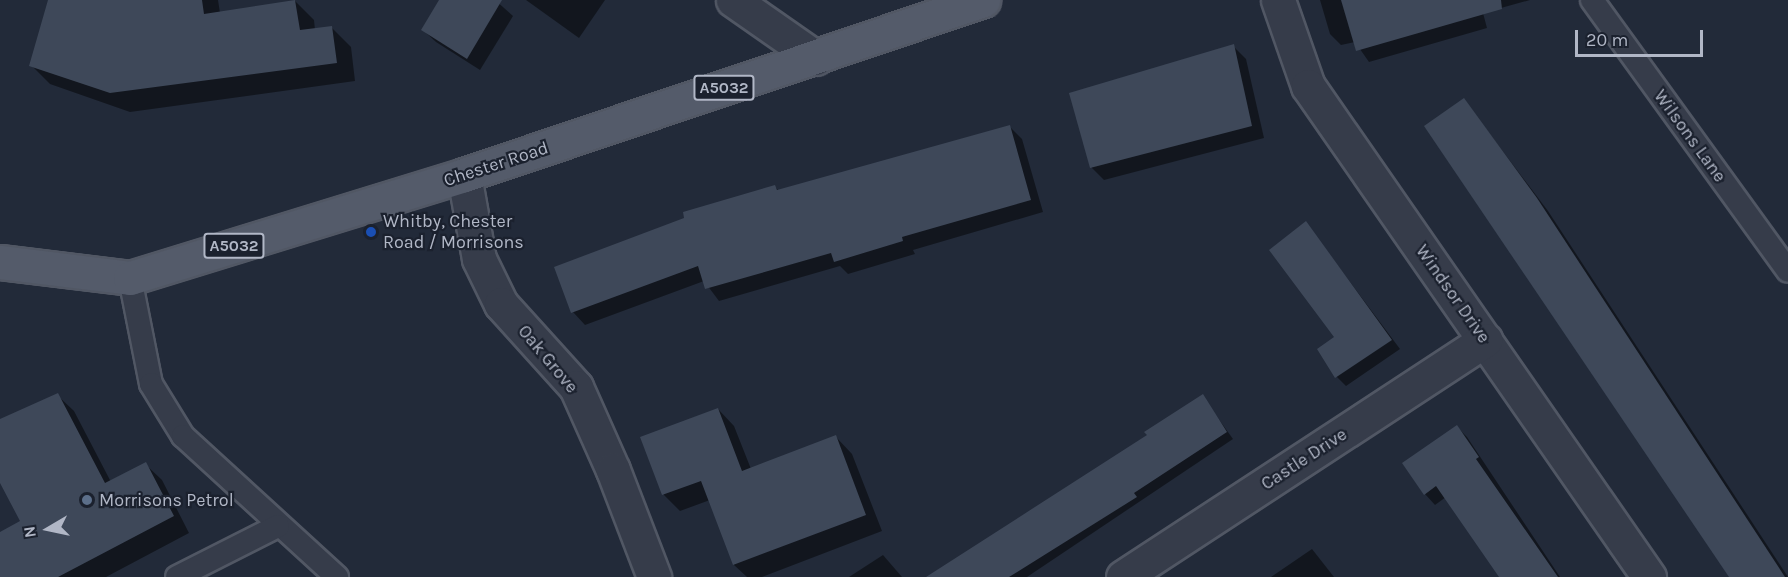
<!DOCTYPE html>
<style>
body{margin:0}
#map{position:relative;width:1788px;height:577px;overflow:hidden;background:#222a39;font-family:Karla,sans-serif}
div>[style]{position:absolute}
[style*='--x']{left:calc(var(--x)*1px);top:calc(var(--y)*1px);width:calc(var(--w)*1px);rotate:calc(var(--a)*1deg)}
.shadow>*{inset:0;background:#0007}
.building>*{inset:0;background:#3e4859}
.roads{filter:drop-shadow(2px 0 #515764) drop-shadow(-2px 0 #515764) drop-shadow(0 2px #515764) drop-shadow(0 -2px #515764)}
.service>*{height:22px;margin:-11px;padding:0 11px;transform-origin:11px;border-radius:11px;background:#363c4a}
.minor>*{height:33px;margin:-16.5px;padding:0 16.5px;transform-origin:16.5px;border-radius:16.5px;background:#363c4a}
.primary>*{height:33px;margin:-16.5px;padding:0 16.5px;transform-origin:16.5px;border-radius:16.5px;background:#545b6a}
.dots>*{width:16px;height:16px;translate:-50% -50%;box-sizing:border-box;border:3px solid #1b212e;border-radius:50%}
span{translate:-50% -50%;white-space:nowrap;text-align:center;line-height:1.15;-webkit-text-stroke:4.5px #1b212e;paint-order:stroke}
.shield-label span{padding:2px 4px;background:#1b212e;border:2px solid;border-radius:4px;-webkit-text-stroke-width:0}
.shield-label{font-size:16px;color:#b1b7c6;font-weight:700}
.street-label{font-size:18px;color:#b1b7c6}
.poi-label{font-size:18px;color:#b1b7c6}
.left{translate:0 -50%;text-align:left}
.north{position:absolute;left:18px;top:499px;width:60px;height:60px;-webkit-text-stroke:4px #1b212e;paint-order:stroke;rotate:261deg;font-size:16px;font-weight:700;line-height:24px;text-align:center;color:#b1b7c6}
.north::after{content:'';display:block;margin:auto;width:21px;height:27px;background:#b1b7c6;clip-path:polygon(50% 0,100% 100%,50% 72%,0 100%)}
.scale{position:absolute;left:1575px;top:30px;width:128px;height:27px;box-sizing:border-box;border:3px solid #b1b7c6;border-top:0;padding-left:8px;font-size:18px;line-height:21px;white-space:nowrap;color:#b1b7c6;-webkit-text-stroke:4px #1b212e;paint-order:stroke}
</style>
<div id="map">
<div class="shadow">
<div style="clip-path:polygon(50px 0,218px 0,220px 13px,295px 1px,314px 20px,315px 30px,332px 28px,351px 47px,355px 81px,130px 112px,50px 84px,31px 65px)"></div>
<div style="clip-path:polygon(441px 0,495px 0,513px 16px,480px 70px,436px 42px,423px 30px)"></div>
<div style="clip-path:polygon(526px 0,605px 0,579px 38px)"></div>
<div style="clip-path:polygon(1320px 0,1530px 0,1483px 13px,1487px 28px,1369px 62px,1355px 42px,1341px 45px,1330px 34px)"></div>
<div style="clip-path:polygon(1233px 46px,1246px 59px,1264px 138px,1104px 180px,1092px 168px,1071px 94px)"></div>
<div style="clip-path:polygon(1464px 100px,1548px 211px,1788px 577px,1730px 577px)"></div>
<div style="clip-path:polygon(1009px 126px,1022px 139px,1043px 212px,913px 250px,915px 254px,848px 274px,840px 266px,719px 301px,704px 281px,585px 325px,573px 312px,556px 268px,775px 187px,779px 191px)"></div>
<div style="clip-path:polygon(1306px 223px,1400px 349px,1346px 386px,1337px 377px,1336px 338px)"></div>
<div style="clip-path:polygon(57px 395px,74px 411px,111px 482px,145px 464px,162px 480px,189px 533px,106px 577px,5px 577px,0 567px,0 534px,22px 522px,0 480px,0 420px)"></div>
<div style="clip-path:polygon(1202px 396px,1233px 439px,1027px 577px,970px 577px)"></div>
<div style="clip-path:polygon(718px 409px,734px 426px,751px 469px,836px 437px,852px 454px,882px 531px,762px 577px,747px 577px,734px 565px,710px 500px,680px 511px,664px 495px,642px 438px)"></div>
<div style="clip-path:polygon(1457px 427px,1467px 437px,1560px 577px,1500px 577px,1446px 497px,1435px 505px,1425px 494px)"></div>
<div style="clip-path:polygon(1312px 549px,1334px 577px,1271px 577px)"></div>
<div style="clip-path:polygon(883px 555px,902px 577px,849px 577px)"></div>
</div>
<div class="building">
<div style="clip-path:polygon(48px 0,202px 0,204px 14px,295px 0,300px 30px,332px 26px,337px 63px,110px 93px,29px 66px)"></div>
<div style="clip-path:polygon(439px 0,502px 0,467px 59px,421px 30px)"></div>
<div style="clip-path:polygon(1341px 0,1501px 0,1502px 9px,1356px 51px)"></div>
<div style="clip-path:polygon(1234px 44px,1252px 126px,1090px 168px,1069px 93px)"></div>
<div style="clip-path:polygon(1464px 98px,1537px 198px,1785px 577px,1729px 577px,1424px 126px)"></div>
<div style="clip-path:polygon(1010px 125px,1031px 200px,902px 237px,903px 241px,834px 262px,831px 253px,705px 289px,698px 266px,571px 313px,554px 267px,684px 218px,683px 212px,775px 185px,777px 190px)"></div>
<div style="clip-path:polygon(1306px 221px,1392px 340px,1335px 378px,1317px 349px,1334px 337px,1269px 250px)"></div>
<div style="clip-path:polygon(58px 393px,105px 483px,146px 462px,174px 516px,58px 577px,0 577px,0 532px,20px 521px,0 483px,0 419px)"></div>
<div style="clip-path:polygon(1203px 394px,1227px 432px,1134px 493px,1137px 497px,1009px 577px,926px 577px,1147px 435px,1144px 432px)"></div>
<div style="clip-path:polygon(718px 408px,742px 471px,836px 435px,866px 515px,733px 565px,701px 481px,662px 495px,640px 437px)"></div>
<div style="clip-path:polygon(1457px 425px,1479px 457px,1476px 459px,1558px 577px,1499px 577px,1436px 486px,1424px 495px,1402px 463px)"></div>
</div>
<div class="roads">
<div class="service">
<div style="--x:1592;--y:0;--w:334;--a:54.1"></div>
<div style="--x:130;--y:278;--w:108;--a:78.8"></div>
<div style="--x:151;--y:384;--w:61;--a:58.4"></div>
<div style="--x:183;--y:436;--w:209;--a:42.5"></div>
<div style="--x:177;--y:577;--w:113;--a:-26.8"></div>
</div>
<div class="minor">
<div style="--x:733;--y:0;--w:101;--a:34.9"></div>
<div style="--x:1278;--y:0;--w:91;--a:70.8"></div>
<div style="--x:1308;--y:86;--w:598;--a:55.22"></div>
<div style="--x:464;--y:175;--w:85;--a:79.9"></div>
<div style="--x:479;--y:259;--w:50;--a:63.9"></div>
<div style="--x:501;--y:304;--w:112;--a:47.9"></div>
<div style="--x:576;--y:387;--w:91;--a:66"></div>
<div style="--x:613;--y:470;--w:115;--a:69"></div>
<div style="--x:1123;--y:577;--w:433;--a:-33.2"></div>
</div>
<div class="primary">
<div style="--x:0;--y:262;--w:131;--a:7"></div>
<div style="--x:130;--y:278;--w:350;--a:-17.1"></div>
<div style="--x:464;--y:175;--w:548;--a:-18.63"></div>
</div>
</div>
<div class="dots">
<div style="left:371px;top:232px;background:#1a4fb4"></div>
<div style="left:87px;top:500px;background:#5c6f8a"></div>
</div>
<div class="shield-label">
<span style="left:724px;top:88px">A5032</span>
<span style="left:234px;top:246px">A5032</span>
</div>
<div class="street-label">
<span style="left:1690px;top:136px;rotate:54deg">Wilsons Lane</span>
<span style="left:496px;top:164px;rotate:-18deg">Chester Road</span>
<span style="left:1453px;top:294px;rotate:55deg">Windsor Drive</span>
<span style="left:548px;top:359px;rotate:50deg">Oak Grove</span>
<span style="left:1304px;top:459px;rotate:-33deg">Castle Drive</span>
</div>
<div class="poi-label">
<span class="left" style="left:383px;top:232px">Whitby, Chester<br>Road / Morrisons</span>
<span class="left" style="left:99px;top:500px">Morrisons Petrol</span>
</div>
<div class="north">N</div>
<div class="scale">20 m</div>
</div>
